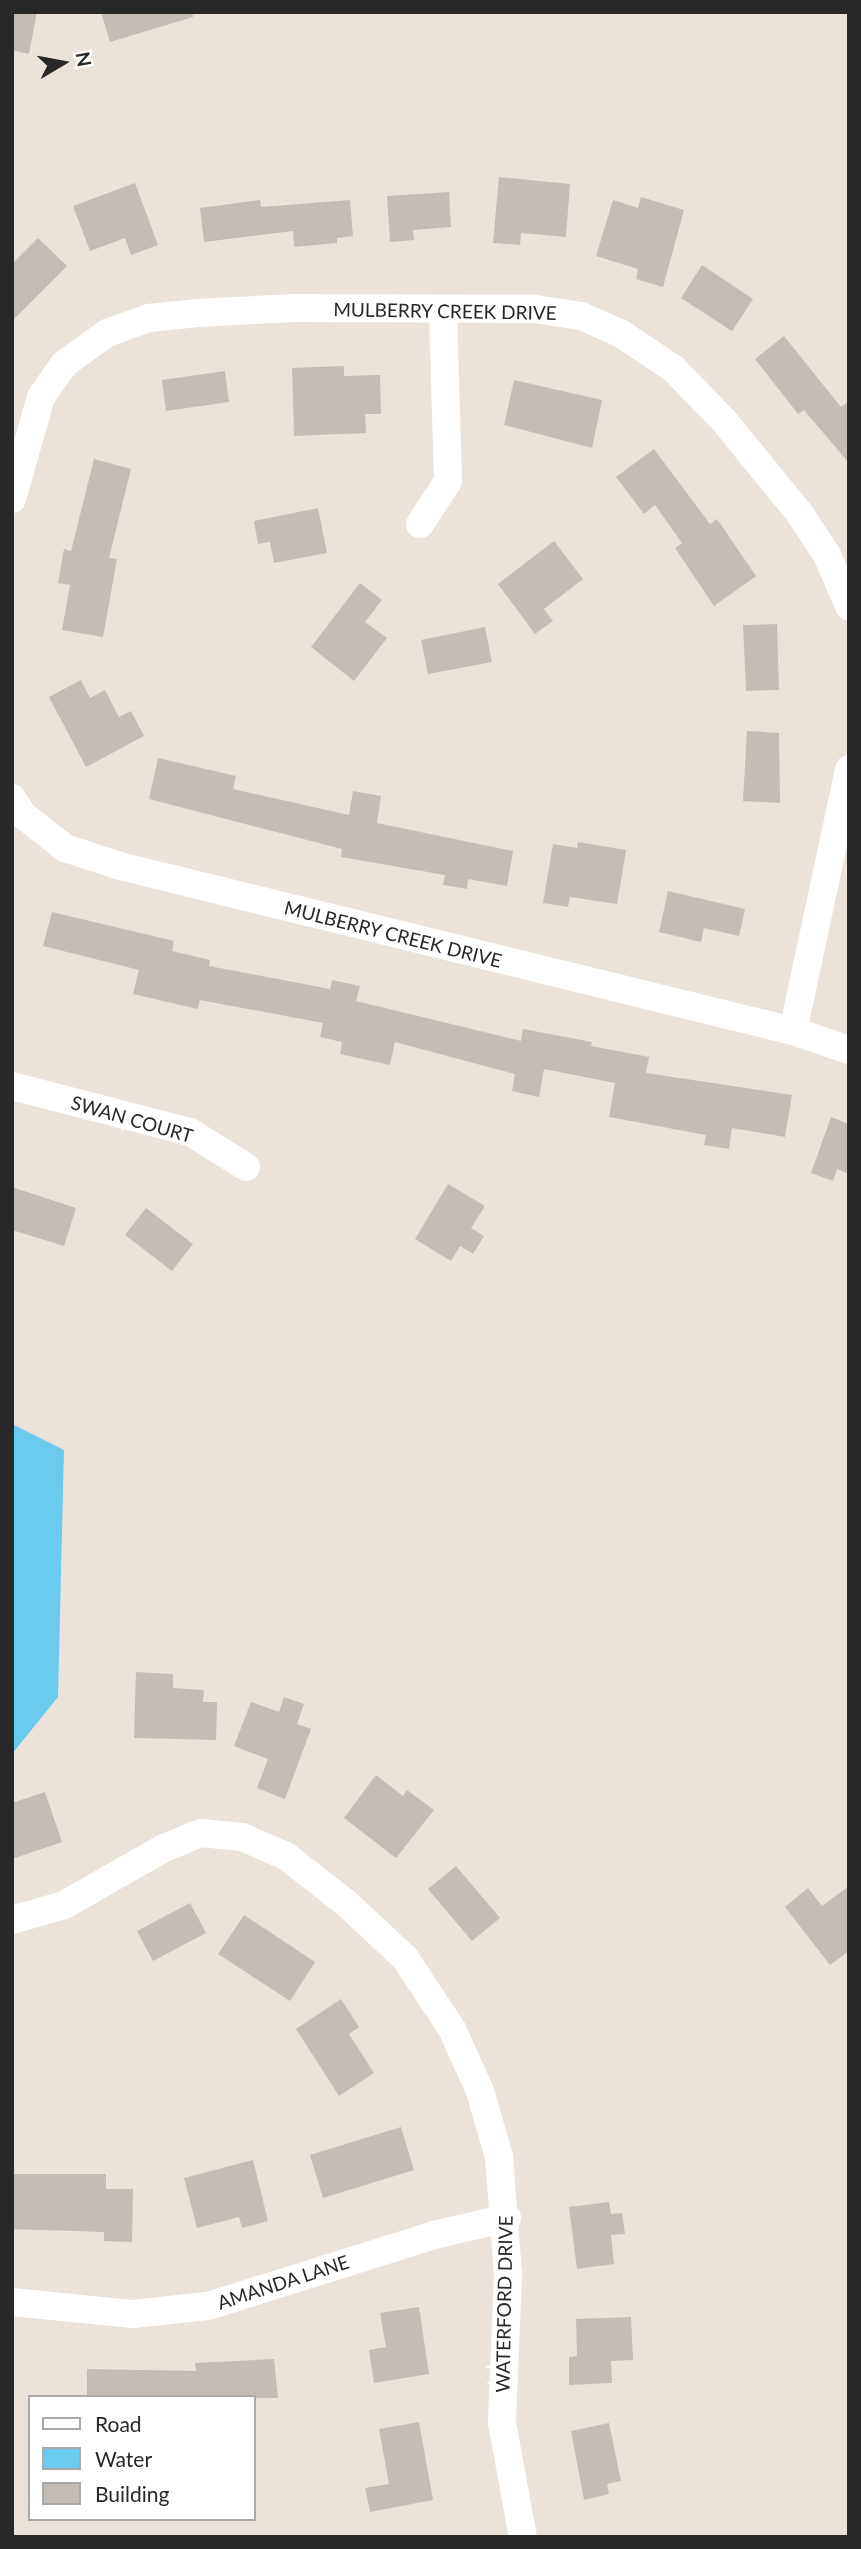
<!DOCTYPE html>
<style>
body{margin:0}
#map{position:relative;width:861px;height:2549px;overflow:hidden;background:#ebe3d9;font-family:Lato,sans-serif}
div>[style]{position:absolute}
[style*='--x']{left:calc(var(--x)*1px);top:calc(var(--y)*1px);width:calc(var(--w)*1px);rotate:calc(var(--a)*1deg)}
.water>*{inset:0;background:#6bcbee}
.building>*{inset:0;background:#c3bdb6}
.minor>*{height:28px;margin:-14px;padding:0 14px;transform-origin:14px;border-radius:14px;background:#fff}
span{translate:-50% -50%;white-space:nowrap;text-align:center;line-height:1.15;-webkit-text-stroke:7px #fff;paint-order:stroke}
.street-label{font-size:19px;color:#282828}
.frame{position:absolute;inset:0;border:14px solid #282828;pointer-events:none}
.legend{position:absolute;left:28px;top:2395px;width:228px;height:126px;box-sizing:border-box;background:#fff;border:2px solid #a9a9a9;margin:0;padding:9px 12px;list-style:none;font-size:21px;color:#282828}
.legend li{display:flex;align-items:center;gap:14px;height:35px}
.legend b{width:35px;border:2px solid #a9a9a9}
.north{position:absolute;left:28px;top:28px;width:70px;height:70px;-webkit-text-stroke:5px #fff;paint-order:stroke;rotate:80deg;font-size:19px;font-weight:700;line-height:28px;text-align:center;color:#282828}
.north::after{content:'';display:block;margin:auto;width:24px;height:32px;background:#282828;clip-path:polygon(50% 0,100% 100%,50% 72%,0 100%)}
</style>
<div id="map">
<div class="water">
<div style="clip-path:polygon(12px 1424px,64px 1450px,58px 1697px,12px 1754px)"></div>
</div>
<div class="building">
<div style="clip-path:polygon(12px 12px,37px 12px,29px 54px,12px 50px)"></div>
<div style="clip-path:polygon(101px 12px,192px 12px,193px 17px,110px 42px)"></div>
<div style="clip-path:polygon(499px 177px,570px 184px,566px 237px,521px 233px,520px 245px,493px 243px)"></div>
<div style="clip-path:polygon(135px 183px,158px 245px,131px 255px,125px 238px,90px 251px,73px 206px)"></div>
<div style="clip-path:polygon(449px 192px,451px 227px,413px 230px,414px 240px,390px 242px,387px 196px)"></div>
<div style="clip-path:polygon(641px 197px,684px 210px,663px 287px,636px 279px,638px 269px,596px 256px,613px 200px,638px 208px)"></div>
<div style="clip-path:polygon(260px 200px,261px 207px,350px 200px,353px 236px,337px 238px,337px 243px,294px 247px,293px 231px,204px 242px,200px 208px)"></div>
<div style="clip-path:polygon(38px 238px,67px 266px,12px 321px,12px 264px)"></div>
<div style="clip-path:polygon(702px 265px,753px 299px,732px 331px,681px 298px)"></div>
<div style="clip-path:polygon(784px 336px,841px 407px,849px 401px,849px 463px,804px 410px,798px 414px,755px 359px)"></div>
<div style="clip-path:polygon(344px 366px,344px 376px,380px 375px,381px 414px,365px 414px,366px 433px,294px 436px,292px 368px)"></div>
<div style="clip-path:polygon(225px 371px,229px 402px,166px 411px,162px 380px)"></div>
<div style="clip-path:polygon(514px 380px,602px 400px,592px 448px,504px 425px)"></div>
<div style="clip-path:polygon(654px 449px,710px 524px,717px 519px,756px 576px,714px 606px,675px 548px,682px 543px,655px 505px,644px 514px,616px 477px)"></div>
<div style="clip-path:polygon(94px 459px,131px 469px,109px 558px,117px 559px,103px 637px,62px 630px,70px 585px,58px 583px,64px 549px,71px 551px)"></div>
<div style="clip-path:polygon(318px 508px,327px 553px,274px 563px,270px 542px,258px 544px,254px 521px)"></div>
<div style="clip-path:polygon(554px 541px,583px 579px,544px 609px,553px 621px,535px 634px,498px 584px)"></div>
<div style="clip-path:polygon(360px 583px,382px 600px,365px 622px,387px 638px,354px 681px,311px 647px)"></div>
<div style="clip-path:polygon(777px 624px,779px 690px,746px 691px,743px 625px)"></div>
<div style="clip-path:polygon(485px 627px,492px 662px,428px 674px,421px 640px)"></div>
<div style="clip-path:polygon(81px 680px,90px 698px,105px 690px,119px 717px,131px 711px,144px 736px,86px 767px,49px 697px)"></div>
<div style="clip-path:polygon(747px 731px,779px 733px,780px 803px,743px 801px)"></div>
<div style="clip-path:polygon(158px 758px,236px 776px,233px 789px,349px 815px,353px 791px,381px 796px,377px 823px,513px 851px,507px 886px,468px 879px,467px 889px,443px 885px,445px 875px,341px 857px,342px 849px,149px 799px)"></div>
<div style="clip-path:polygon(578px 842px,626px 850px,617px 904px,570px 897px,568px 907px,543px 903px,553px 844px,577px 848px)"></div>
<div style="clip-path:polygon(668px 891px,745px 909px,739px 936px,704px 928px,701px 942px,659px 932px)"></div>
<div style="clip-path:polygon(52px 912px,174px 941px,172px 951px,210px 960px,209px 966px,330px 989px,332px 980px,360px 986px,356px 1001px,521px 1041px,523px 1029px,592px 1042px,591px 1046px,649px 1057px,646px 1073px,792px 1095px,785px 1137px,732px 1128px,729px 1149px,704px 1145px,706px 1135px,609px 1117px,615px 1083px,544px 1069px,539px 1097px,512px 1091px,515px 1074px,395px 1042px,390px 1065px,340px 1054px,342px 1042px,320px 1037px,323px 1023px,200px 1000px,198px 1009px,133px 994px,139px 970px,43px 946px)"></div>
<div style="clip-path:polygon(831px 1117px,849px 1124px,849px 1174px,837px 1169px,833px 1181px,811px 1173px)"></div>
<div style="clip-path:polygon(448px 1184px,485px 1206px,471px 1228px,484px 1236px,473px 1254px,460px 1246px,451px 1261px,415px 1239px)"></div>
<div style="clip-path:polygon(12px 1187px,76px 1208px,64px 1246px,12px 1230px)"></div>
<div style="clip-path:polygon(146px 1208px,193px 1244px,172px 1271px,125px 1235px)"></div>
<div style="clip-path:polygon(136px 1672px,173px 1674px,173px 1688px,204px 1690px,203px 1702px,217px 1702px,216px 1740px,134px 1738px)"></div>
<div style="clip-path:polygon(284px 1697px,304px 1704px,297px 1724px,311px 1729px,285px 1799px,257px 1788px,268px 1759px,234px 1746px,251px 1702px,279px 1712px)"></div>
<div style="clip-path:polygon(376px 1775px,403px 1796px,407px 1790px,434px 1810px,396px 1858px,344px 1818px)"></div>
<div style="clip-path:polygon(45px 1792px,62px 1842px,12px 1859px,12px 1803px)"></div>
<div style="clip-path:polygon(456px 1866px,500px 1918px,472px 1941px,428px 1889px)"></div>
<div style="clip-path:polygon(849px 1886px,849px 1951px,830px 1965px,785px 1907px,808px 1888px,822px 1906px)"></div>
<div style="clip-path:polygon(190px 1903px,206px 1933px,153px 1961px,137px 1931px)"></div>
<div style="clip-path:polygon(244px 1915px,315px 1962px,290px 2001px,218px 1954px)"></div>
<div style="clip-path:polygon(341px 1999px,359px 2027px,349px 2034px,374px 2073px,339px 2096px,296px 2029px)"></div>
<div style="clip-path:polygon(401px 2127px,414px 2170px,323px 2198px,310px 2155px)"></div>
<div style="clip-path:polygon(253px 2160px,268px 2221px,242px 2228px,239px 2217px,197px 2228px,184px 2178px)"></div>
<div style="clip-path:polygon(12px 2174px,106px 2174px,106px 2189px,133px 2189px,132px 2242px,104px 2241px,104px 2232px,12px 2229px)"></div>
<div style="clip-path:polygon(609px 2202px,611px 2214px,622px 2213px,625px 2234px,611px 2235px,614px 2264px,577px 2269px,569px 2207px)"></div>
<div style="clip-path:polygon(419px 2307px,429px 2374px,374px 2383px,369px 2350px,386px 2347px,380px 2313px)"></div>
<div style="clip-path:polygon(631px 2317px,633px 2360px,611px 2361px,612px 2383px,569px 2385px,569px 2357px,577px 2356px,576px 2319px)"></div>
<div style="clip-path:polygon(274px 2359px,278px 2398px,87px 2397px,87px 2369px,196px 2371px,195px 2363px)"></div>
<div style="clip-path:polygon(419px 2422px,433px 2500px,370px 2512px,365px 2488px,389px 2484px,379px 2429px)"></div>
<div style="clip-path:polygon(609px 2423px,621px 2481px,607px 2484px,609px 2494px,584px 2500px,571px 2431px)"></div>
</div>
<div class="minor">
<div style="--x:12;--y:499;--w:106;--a:-74.1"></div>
<div style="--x:41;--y:397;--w:40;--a:-55.1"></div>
<div style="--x:64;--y:364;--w:53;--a:-35.8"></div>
<div style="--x:107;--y:333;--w:45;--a:-19.7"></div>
<div style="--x:149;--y:318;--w:49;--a:-5.8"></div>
<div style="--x:198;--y:313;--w:95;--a:-3"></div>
<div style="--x:293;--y:308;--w:242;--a:0.2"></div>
<div style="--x:535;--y:309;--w:47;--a:8.7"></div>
<div style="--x:581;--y:316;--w:43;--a:23.6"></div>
<div style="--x:620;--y:333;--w:65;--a:33.7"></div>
<div style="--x:674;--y:369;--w:72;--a:46.1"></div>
<div style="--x:724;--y:421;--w:120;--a:50.7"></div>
<div style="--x:800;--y:514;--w:49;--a:56.6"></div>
<div style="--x:827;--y:555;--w:56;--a:66.7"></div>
<div style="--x:420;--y:524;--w:51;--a:-56.9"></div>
<div style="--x:448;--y:481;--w:172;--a:-91.7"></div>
<div style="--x:12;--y:798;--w:20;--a:57"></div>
<div style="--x:23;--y:815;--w:53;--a:38.2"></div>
<div style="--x:65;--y:848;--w:58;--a:18.1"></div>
<div style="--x:120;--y:866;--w:693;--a:13.78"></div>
<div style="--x:793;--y:1031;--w:59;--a:18.7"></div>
<div style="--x:793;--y:1031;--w:268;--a:-77.9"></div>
<div style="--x:12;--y:1086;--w:184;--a:14.5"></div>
<div style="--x:190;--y:1132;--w:66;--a:32"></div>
<div style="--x:12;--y:1920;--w:54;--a:-16.1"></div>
<div style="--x:64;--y:1905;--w:115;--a:-29.7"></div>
<div style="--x:164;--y:1848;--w:40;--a:-22"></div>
<div style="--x:201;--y:1833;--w:41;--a:5.6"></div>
<div style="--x:242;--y:1837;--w:48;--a:23.4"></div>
<div style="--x:286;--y:1856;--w:76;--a:38.1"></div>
<div style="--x:346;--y:1903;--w:81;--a:43"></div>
<div style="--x:405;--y:1958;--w:85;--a:56.5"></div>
<div style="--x:452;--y:2029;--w:68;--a:65.7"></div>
<div style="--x:480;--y:2091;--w:69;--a:73.9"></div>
<div style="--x:499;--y:2157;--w:116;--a:85.6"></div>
<div style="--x:508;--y:2273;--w:150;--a:92.3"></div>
<div style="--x:502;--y:2423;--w:116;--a:79.6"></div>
<div style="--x:12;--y:2302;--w:122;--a:5.7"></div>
<div style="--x:133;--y:2314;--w:75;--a:-6.1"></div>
<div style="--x:208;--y:2306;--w:237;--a:-17.4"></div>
<div style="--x:434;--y:2235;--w:75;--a:-13.1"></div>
</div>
<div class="street-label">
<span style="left:445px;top:311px;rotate:1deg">MULBERRY CREEK DRIVE</span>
<span style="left:393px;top:934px;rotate:14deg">MULBERRY CREEK DRIVE</span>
<span style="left:132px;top:1119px;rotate:16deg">SWAN COURT</span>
<span style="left:283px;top:2282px;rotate:-18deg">AMANDA LANE</span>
<span style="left:504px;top:2304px;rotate:-89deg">WATERFORD DRIVE</span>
</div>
<div class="frame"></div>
<ul class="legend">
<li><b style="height:9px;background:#fff"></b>Road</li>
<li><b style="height:19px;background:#6bcbee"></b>Water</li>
<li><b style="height:19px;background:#c3bdb6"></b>Building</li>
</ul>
<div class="north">N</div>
</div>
